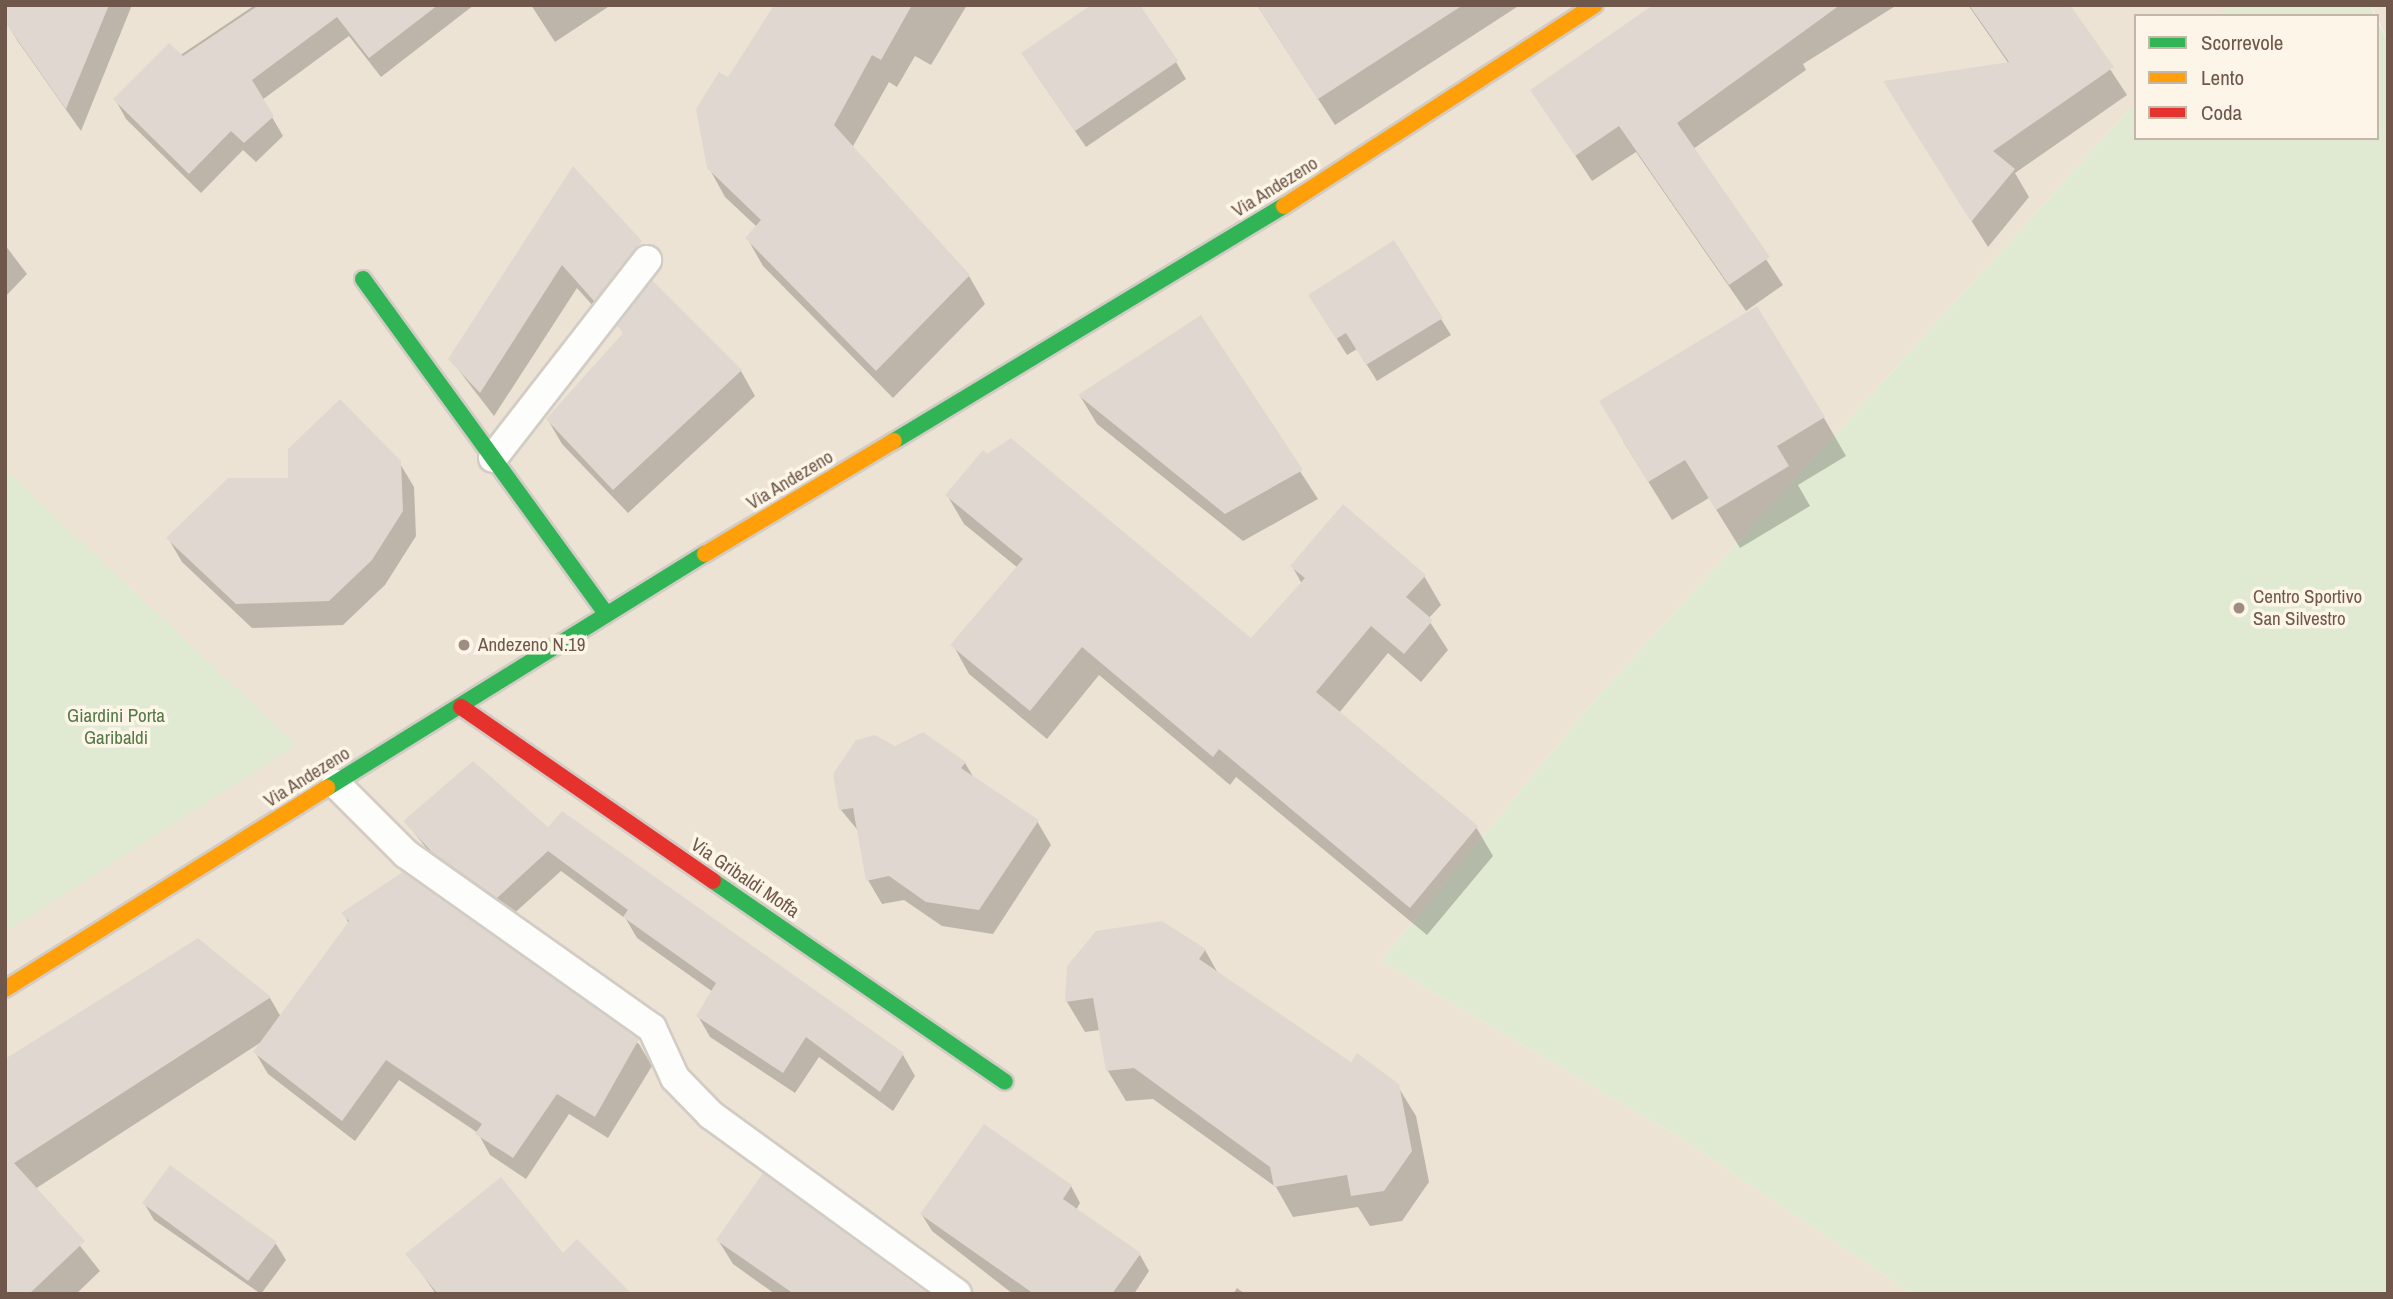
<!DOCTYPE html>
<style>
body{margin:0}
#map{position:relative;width:2393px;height:1299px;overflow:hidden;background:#f4f0e8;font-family:"Archivo Narrow",sans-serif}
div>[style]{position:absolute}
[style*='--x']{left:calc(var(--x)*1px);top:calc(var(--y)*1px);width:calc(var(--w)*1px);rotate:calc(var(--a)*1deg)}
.residential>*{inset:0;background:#ede3d5}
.green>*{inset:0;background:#e0ead3}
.shadow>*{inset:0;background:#0003}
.building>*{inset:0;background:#e0d8d0}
.roads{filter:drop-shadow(2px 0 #d2ccc4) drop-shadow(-2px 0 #d2ccc4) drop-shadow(0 2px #d2ccc4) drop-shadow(0 -2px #d2ccc4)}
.lane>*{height:28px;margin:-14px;padding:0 14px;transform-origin:14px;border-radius:14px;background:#fdfdfc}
.fast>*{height:16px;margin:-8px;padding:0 8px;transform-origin:8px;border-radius:8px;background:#30b455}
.slow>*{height:16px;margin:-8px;padding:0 8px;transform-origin:8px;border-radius:8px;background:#ff9f0a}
.jam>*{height:16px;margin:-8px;padding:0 8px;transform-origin:8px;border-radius:8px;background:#e5322d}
.dots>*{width:19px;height:19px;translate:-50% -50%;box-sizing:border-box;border:4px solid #fdf5e7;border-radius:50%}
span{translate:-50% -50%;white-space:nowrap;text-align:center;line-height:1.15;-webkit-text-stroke:7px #fdf5e7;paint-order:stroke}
.street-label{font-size:19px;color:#6f584b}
.poi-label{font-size:19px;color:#6f584b}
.left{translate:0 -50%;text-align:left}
.park-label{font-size:19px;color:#547947}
.frame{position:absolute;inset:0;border:7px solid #6f584b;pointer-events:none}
.legend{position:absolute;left:2134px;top:14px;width:245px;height:126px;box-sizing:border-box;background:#fdf5e7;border:2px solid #c4b6a9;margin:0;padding:9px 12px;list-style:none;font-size:21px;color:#6f584b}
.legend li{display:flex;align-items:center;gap:14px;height:35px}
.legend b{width:35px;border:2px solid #c4b6a9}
</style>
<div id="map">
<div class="residential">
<div style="clip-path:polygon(5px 5px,2230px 5px,2219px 16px,2136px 16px,2136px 102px,1588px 708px,1381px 961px,1679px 1137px,1913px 1294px,5px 1294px)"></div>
<div style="clip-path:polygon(2370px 5px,2388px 5px,2388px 42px,2377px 16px)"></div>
</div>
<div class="green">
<div style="clip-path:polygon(2230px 5px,2370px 5px,2375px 16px,2219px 16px)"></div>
<div style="clip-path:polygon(2377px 20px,2388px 42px,2388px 1294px,1913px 1294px,1679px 1137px,1381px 961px,1588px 708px,2136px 102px,2136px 138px,2377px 138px)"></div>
<div style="clip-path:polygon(5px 469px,296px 745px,5px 932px)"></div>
</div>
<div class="shadow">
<div style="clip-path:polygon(7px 5px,132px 5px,81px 131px,17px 40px,5px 20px)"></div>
<div style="clip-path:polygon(255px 5px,474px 5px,381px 77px,349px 36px,262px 100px,283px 136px,256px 162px,243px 150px,201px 193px,126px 119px,115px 99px)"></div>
<div style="clip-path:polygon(531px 5px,611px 5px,555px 42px)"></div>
<div style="clip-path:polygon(785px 5px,967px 5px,931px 65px,915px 56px,897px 87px,889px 82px,852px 148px,969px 276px,985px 304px,893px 398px,763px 266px,747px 238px,757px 227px,725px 197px,709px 168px,729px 79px)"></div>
<div style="clip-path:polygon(1257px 5px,1520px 5px,1335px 125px)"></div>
<div style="clip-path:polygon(1657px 5px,1897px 5px,1803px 64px,1806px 70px,1693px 149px,1783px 285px,1746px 311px,1636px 152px,1592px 181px,1532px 90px)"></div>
<div style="clip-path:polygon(1968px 5px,2068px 5px,2127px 95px,2015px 173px,2029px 197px,1988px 247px,1900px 108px,2009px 64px)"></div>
<div style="clip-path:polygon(1176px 62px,1186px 79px,1086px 147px,1033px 70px)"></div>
<div style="clip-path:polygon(573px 169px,654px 266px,609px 324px,577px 288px,494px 416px,450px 359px)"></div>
<div style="clip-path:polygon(5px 245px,27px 274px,5px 297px)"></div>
<div style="clip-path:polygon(1320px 312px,1441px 319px,1451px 335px,1377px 381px,1357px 349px,1347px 355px)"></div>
<div style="clip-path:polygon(1201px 318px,1318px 499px,1243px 541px,1097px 424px,1080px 396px)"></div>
<div style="clip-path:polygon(619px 326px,741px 371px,755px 396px,628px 513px,562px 444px,548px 420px,624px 335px)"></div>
<div style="clip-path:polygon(1824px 418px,1846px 456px,1798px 485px,1810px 506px,1740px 548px,1709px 498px,1672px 520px,1623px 441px)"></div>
<div style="clip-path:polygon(399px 462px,414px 487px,416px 536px,385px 585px,343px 625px,252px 628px,182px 562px,168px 538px,290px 479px)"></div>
<div style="clip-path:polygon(947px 495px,1252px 640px,1302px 584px,1292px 566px,1424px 576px,1441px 605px,1428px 619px,1448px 650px,1421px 682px,1388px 653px,1339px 713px,1476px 827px,1493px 856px,1427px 935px,1236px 777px,1230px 785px,1099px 675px,1047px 739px,969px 674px,953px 645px,1018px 568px,964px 524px)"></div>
<div style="clip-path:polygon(895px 748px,965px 763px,974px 778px,1037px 821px,1051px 845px,993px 934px,942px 926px,904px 900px,882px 904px,868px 880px,860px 833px,841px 810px)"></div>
<div style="clip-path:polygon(405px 821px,548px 830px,903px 1055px,915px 1076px,893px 1111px,819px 1057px,795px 1093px,710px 1037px,698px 1016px,713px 992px,637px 938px,626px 919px,561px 871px,509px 918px,446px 873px)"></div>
<div style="clip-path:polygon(403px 874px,639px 1044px,652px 1066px,608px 1138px,569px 1114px,526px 1179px,490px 1155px,478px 1133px,399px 1080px,355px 1141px,268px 1074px,255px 1052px,263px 1041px,35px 1189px,100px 1271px,76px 1294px,5px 1294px,5px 1063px,270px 998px,281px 1017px,349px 924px,344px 914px)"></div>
<div style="clip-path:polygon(1205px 950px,1219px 975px,1351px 1064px,1397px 1085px,1416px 1116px,1429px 1182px,1402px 1221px,1370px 1226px,1358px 1207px,1293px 1217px,1276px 1187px,1153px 1099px,1126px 1101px,1108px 1071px,1100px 1030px,1085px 1032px,1067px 1002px,1068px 967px)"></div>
<div style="clip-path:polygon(170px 1167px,276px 1244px,286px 1260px,261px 1294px,154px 1220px,144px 1203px)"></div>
<div style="clip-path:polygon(1071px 1186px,1080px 1203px,1076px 1210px,1140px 1255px,1149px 1271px,1134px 1294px,1013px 1294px,932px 1231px,922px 1215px)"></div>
<div style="clip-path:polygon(718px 1240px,918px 1294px,775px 1294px,733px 1264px)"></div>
<div style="clip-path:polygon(408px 1254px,563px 1256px,458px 1294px,436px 1294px)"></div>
<div style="clip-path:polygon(1237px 1288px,1245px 1294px,1233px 1294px)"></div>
</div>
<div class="building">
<div style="clip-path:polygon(5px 5px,109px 5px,66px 109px,5px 22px)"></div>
<div style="clip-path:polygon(259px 5px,438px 5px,369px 58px,337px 17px,252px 80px,274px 116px,244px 143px,231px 131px,189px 174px,113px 99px,169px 43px,183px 56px)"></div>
<div style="clip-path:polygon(774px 5px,912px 5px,881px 60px,872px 55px,834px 125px,970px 275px,876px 371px,745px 238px,761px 220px,707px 168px,696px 109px,719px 72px,728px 77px)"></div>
<div style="clip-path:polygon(1091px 5px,1140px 5px,1178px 61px,1075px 131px,1021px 53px)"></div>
<div style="clip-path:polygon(1257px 5px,1463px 5px,1318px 99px)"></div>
<div style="clip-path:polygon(1653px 5px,1840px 5px,1677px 123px,1770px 257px,1729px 285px,1619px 126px,1575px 156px,1530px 90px)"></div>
<div style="clip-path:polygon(1969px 5px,2070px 5px,2114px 67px,1993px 151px,2015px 169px,1971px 222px,1883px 81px,2009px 62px)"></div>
<div style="clip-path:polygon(573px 166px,642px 241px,594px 301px,562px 265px,480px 393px,448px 359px)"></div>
<div style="clip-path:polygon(1394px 240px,1443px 318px,1366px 365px,1346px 333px,1336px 339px,1308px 295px)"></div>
<div style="clip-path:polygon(652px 280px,742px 370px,613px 490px,546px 419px,623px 333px,617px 326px)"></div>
<div style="clip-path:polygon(1757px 306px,1825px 417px,1777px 446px,1789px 466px,1716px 510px,1685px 460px,1648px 482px,1599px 401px)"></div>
<div style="clip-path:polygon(1201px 315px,1303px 470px,1225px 514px,1078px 395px)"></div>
<div style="clip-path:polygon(340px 399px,401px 461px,403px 511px,372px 560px,329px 601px,236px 604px,166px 538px,228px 478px,288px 478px,288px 449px)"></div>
<div style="clip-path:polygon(1011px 438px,1251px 638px,1305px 578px,1290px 566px,1343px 504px,1426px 575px,1406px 597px,1433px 620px,1404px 654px,1371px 626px,1316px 692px,1478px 826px,1410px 908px,1219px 749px,1213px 757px,1082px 647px,1030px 711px,950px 645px,1023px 559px,945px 495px,983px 450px,987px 454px)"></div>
<div style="clip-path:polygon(923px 732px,966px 762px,961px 768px,1039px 820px,979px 910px,926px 902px,889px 876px,866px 881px,853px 808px,839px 810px,833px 774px,856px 740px,875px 735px,895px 746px)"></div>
<div style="clip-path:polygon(473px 761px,548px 827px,562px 811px,904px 1053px,880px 1092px,806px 1037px,783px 1073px,696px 1016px,716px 983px,623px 917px,628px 910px,548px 851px,497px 898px,432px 852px,403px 821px)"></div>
<div style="clip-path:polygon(403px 872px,639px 1039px,595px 1117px,557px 1094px,513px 1158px,475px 1134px,482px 1124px,386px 1060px,342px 1121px,253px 1052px,349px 921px,341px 913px)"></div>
<div style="clip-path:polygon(1162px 921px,1206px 949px,1199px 959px,1351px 1062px,1357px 1053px,1399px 1084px,1412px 1151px,1384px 1191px,1351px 1196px,1347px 1175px,1274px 1187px,1270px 1167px,1134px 1068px,1106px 1071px,1093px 998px,1065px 1002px,1067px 966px,1096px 931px)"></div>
<div style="clip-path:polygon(198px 938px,271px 997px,14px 1163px,85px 1241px,29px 1294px,5px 1294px,5px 1059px)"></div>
<div style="clip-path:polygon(984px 1124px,1072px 1185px,1063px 1199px,1141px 1253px,1112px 1294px,1034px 1294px,920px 1214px)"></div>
<div style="clip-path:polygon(170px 1165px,277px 1242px,248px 1281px,142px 1203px)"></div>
<div style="clip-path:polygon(763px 1173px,928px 1294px,794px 1294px,716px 1240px)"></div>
<div style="clip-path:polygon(501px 1177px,563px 1253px,577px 1239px,632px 1294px,438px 1294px,405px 1254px)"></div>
</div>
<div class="roads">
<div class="lane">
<div style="--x:493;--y:458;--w:251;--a:-52.1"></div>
<div style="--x:336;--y:784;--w:99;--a:45"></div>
<div style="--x:406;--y:854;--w:301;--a:35.3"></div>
<div style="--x:652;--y:1028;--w:55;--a:65.3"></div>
<div style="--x:675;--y:1078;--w:52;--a:45.8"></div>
<div style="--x:711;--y:1115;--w:304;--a:36"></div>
</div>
<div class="fast">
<div style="--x:363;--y:279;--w:414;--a:54"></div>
<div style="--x:894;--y:441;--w:455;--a:-31.1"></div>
<div style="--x:327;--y:788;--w:445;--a:-31.8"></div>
<div style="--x:713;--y:881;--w:354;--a:34.5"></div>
</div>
<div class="slow">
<div style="--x:1284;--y:206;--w:370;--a:-32.9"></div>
<div style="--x:705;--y:554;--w:220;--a:-30.9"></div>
<div style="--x:5;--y:989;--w:380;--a:-32"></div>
</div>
<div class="jam">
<div style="--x:461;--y:707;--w:306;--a:34.6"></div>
</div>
</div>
<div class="dots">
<div style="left:2239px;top:608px;background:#9e8d82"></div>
<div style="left:464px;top:645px;background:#9e8d82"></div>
</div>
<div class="street-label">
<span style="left:1275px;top:187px;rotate:-32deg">Via Andezeno</span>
<span style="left:790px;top:480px;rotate:-31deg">Via Andezeno</span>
<span style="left:307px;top:777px;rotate:-32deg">Via Andezeno</span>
<span style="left:745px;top:878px;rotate:34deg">Via Gribaldi Moffa</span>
</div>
<div class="poi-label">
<span class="left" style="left:2253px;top:608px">Centro Sportivo<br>San Silvestro</span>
<span class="left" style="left:478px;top:645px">Andezeno N.19</span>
</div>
<div class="park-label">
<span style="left:116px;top:727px">Giardini Porta<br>Garibaldi</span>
</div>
<div class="frame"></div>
<ul class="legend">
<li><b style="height:9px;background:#30b455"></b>Scorrevole</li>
<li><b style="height:9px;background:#ff9f0a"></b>Lento</li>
<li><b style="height:9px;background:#e5322d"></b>Coda</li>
</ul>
</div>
